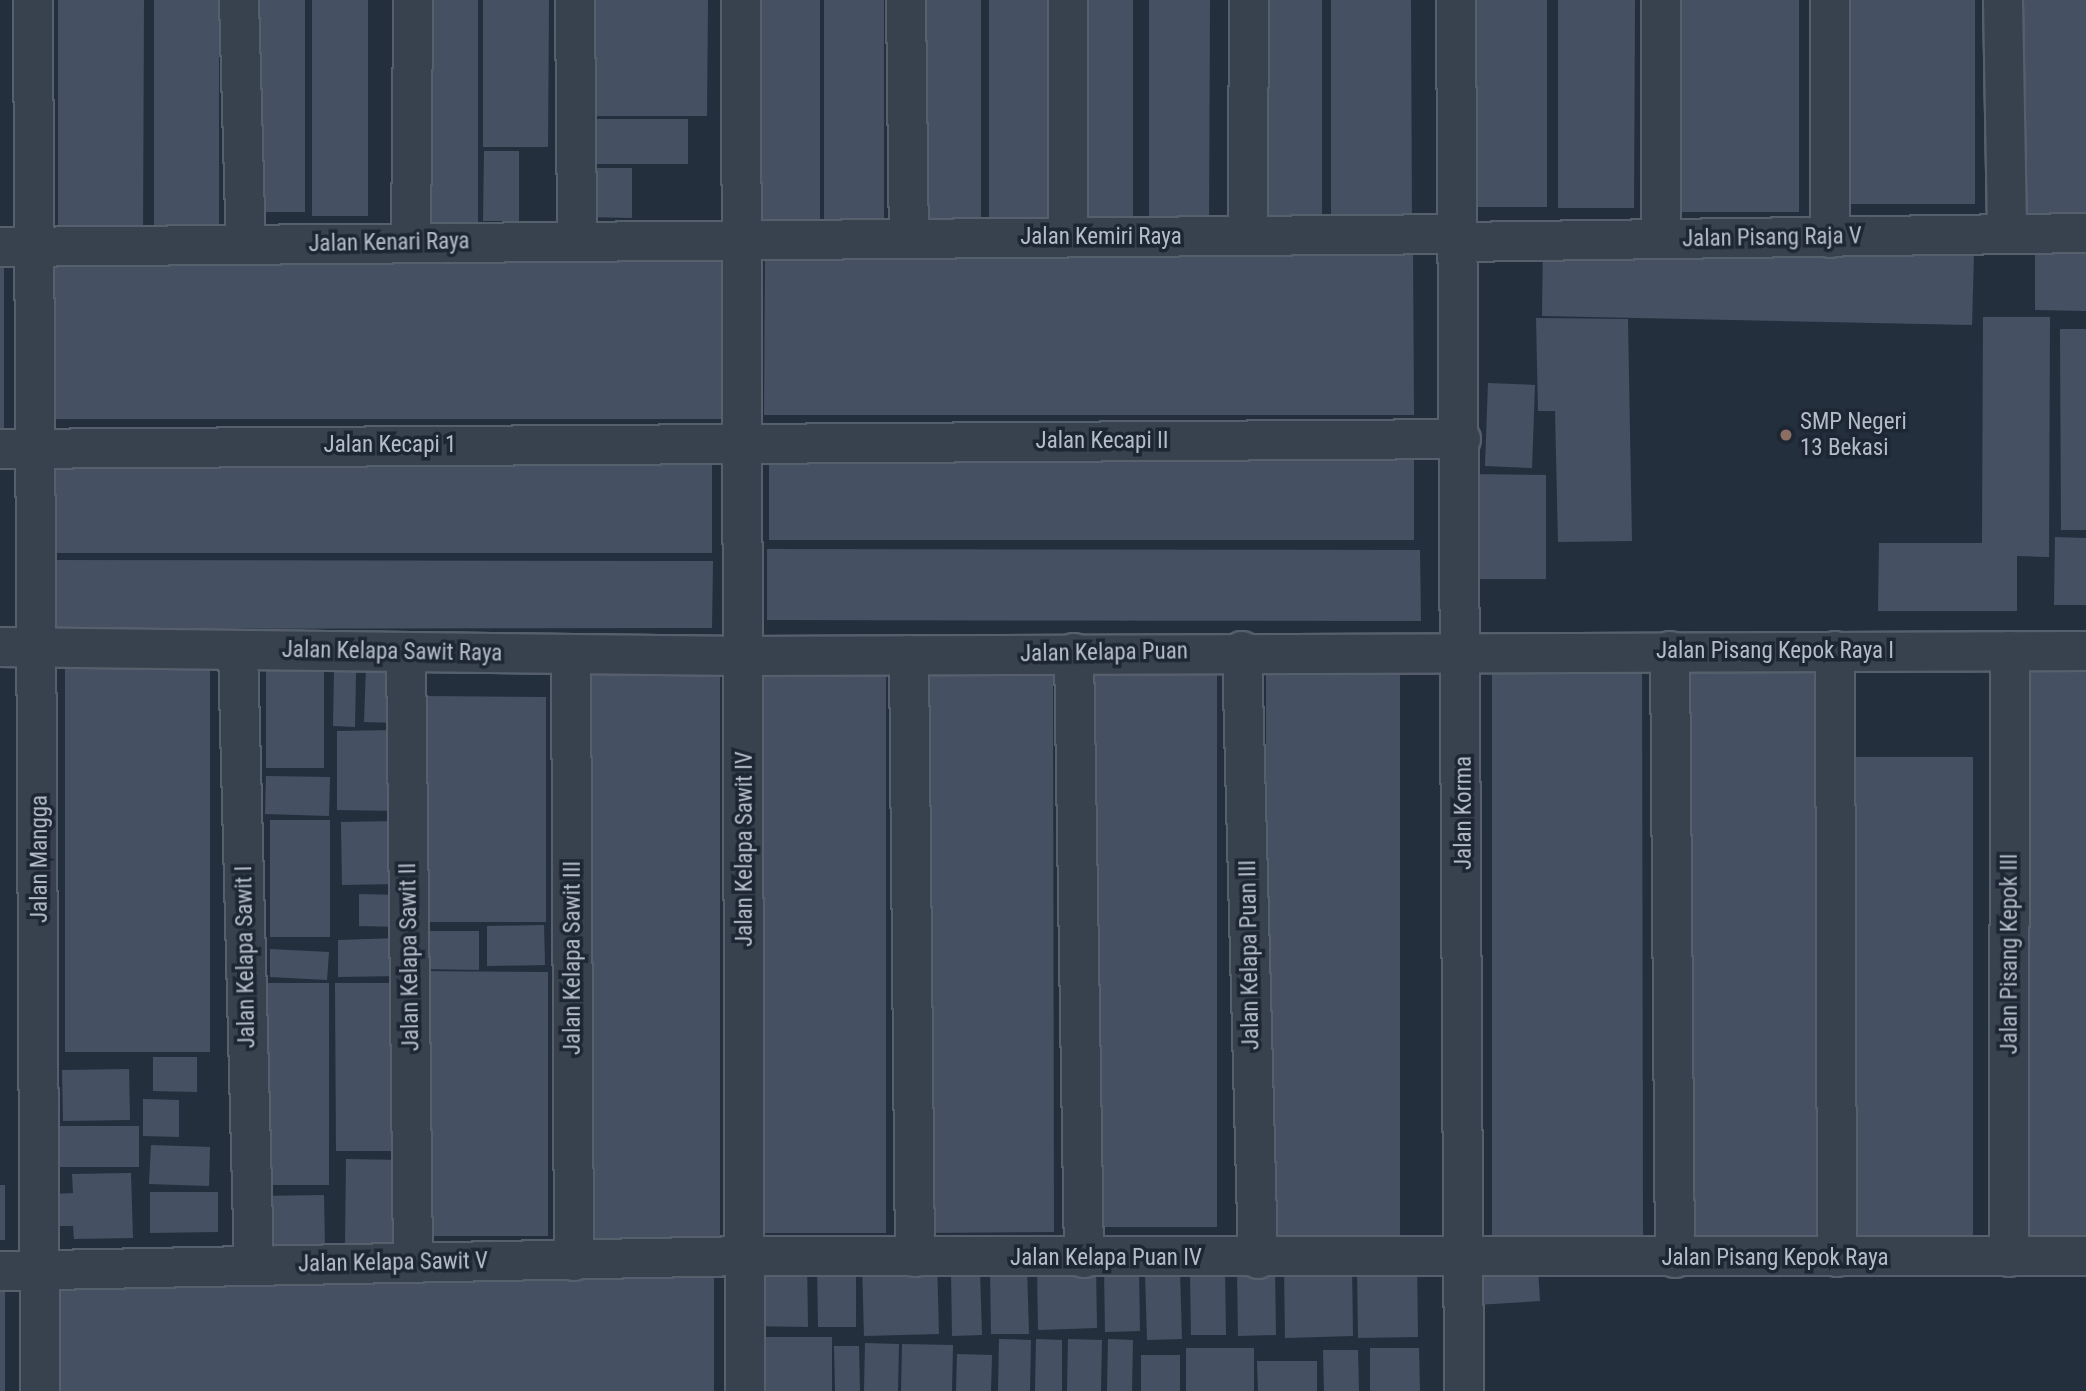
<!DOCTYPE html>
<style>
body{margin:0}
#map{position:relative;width:2086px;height:1391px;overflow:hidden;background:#242f3e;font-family:"Roboto Condensed",sans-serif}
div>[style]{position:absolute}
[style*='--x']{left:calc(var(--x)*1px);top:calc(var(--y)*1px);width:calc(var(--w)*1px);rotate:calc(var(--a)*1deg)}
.building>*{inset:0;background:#455162}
.roads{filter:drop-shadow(2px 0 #565f6c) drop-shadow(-2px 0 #565f6c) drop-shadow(0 2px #565f6c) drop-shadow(0 -2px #565f6c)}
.minor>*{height:38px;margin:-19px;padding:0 19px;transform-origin:19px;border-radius:19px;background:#38414e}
.dots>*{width:19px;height:19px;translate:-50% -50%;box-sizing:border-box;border:4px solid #1d2633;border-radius:50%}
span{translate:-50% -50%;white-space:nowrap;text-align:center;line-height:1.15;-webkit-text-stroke:7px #1d2633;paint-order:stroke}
.street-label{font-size:23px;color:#b4bcc9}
.poi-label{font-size:23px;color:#b4bcc9}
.left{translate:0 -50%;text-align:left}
</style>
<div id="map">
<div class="building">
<div style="clip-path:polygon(58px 0,144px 0,143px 231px,58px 231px)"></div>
<div style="clip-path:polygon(154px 0,219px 0,219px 228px,154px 228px)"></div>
<div style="clip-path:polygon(251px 0,305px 0,305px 212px,251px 212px)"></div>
<div style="clip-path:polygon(312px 0,368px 0,368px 216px,312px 216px)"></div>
<div style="clip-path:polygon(424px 0,478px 0,478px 222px,424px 222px)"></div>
<div style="clip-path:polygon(483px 0,549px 0,548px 147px,483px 147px)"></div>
<div style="clip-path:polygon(586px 0,708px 0,707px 116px,586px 116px)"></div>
<div style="clip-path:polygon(757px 0,820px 0,820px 230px,757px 230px)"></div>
<div style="clip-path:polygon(824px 0,884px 0,884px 232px,824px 233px)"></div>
<div style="clip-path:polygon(918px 0,981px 0,981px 231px,918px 231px)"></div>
<div style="clip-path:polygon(989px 0,1053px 0,1054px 225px,989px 225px)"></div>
<div style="clip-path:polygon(1073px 0,1133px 0,1133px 227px,1073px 226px)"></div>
<div style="clip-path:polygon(1149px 0,1210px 0,1209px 223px,1149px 222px)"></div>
<div style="clip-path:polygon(1259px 0,1322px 0,1322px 231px,1259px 231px)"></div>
<div style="clip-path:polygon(1331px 0,1411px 0,1412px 229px,1331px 229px)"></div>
<div style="clip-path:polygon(1464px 0,1547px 0,1547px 207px,1464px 207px)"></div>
<div style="clip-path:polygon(1558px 0,1635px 0,1634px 208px,1558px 208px)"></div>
<div style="clip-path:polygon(1668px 0,1799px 0,1799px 212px,1668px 212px)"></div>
<div style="clip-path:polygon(1839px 0,1975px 0,1975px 204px,1839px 204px)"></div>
<div style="clip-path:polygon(2021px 0,2086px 0,2086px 218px,2021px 218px)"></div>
<div style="clip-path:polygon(588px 119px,688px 119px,688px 164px,588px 164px)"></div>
<div style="clip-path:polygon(484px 151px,519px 151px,519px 221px,483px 221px)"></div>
<div style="clip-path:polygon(588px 168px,632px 168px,632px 218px,587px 217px)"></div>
<div style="clip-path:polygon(2035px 238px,2086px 238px,2086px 311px,2035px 310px)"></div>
<div style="clip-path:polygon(1543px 244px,1974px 253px,1972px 325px,1542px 316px)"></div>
<div style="clip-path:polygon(46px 248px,721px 248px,721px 419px,46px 419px)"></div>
<div style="clip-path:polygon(765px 252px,1413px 252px,1414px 415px,764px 415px)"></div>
<div style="clip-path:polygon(0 268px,4px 268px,4px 444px,0 445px)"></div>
<div style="clip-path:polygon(1983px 317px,2050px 317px,2049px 557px,2017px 556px,2017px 611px,1878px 611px,1879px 543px,1982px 543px)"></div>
<div style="clip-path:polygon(1536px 318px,1628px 319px,1632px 541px,1558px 542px,1555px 411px,1538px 411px)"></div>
<div style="clip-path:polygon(2060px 329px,2086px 329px,2086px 530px,2061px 530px)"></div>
<div style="clip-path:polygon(1488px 383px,1535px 385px,1532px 468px,1485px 466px)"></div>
<div style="clip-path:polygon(769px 453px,1414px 453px,1414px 540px,769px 540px)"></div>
<div style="clip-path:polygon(44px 462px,712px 462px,712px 553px,44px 553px)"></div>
<div style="clip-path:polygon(1468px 474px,1546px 475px,1546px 579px,1467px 579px)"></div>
<div style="clip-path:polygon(2055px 537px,2086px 538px,2086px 605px,2054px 605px)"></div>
<div style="clip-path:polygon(767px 549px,1420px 550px,1421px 621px,767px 620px)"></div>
<div style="clip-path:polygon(43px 560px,713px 561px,712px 628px,44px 629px)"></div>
<div style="clip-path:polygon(1690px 654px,1826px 654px,1827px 1243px,1690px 1243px)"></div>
<div style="clip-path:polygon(1400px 655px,1400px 1235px,1266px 1235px,1266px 656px)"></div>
<div style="clip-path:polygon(65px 656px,210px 656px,210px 1052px,65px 1052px)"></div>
<div style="clip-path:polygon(324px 658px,324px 768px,266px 768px,266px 659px)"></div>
<div style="clip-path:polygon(1090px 658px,1217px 659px,1217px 1227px,1090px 1227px)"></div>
<div style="clip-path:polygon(1492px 660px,1642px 660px,1643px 1244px,1492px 1244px)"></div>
<div style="clip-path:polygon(2022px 662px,2086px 662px,2086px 1243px,2021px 1243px)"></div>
<div style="clip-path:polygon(592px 663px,720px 663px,720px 1249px,592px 1249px)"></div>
<div style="clip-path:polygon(366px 667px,399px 668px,398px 723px,364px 722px)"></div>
<div style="clip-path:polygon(750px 669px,886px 670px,886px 1233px,750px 1233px)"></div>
<div style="clip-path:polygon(334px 672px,356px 672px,355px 727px,333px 726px)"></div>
<div style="clip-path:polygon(923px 673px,1053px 673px,1054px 1232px,924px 1233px)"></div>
<div style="clip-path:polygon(425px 696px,546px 697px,546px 922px,425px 922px)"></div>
<div style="clip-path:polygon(398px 730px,398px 811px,337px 810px,337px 731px)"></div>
<div style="clip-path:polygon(1841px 757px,1973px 757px,1973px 1240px,1841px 1240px)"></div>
<div style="clip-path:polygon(266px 776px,330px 777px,329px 816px,265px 814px)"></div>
<div style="clip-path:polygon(270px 820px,330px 820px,330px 937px,270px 937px)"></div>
<div style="clip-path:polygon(397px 821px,398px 884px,342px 885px,341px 822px)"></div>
<div style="clip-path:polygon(359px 894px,399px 895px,399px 927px,359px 926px)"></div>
<div style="clip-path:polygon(544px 925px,545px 965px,487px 966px,487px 926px)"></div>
<div style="clip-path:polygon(422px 931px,479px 931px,479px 970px,422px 969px)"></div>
<div style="clip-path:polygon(397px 938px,398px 976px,338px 977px,338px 940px)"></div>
<div style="clip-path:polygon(270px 949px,329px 952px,327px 980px,270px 977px)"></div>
<div style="clip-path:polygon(418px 971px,548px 972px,548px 1236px,418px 1236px)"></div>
<div style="clip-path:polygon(262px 983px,329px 983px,329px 1185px,263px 1185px)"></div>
<div style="clip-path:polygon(335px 983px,401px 983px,401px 1151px,336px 1151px)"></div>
<div style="clip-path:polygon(153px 1057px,197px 1057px,197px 1092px,153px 1091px)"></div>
<div style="clip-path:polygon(129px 1069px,130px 1120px,63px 1121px,62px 1070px)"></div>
<div style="clip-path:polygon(143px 1099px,179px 1100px,179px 1137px,143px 1136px)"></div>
<div style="clip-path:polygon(50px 1126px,139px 1126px,139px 1167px,51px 1167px)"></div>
<div style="clip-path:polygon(151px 1145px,210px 1147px,209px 1186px,149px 1184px)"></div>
<div style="clip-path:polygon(346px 1159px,401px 1160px,399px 1247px,345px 1246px)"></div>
<div style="clip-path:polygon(131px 1173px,133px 1238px,74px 1239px,73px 1226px,55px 1226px,54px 1194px,73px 1193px,72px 1174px)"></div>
<div style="clip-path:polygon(0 1185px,5px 1185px,5px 1240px,0 1240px)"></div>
<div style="clip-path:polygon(150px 1192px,218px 1192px,218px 1232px,150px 1233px)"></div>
<div style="clip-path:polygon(324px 1195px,325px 1248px,262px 1250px,261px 1196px)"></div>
<div style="clip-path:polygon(937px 1260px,939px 1334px,864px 1336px,862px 1262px)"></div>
<div style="clip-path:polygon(1417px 1260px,1418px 1337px,1358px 1338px,1357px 1261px)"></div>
<div style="clip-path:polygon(807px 1261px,808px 1327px,754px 1326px,757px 1265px)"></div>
<div style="clip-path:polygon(817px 1262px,856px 1262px,856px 1327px,818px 1327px)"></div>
<div style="clip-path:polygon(1096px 1265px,1097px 1328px,1038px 1330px,1037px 1266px)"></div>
<div style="clip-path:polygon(1352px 1266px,1353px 1336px,1285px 1338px,1284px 1267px)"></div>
<div style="clip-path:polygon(1027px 1267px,1029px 1334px,991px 1334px,990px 1268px)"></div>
<div style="clip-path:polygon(1275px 1267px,1276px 1335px,1238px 1336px,1237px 1268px)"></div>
<div style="clip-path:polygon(1538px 1268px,1540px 1301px,1476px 1305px,1474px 1272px)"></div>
<div style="clip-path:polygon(1104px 1269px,1139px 1269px,1140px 1331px,1105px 1332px)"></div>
<div style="clip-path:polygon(980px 1270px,982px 1335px,952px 1336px,951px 1271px)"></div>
<div style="clip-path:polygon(1225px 1271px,1226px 1335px,1191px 1335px,1190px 1272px)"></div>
<div style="clip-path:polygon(1180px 1272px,1182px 1339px,1147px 1340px,1145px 1273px)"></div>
<div style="clip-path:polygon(48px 1275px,714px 1275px,714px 1391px,48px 1391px)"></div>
<div style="clip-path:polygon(0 1278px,5px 1278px,5px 1391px,0 1391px)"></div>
<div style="clip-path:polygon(753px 1337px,832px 1337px,832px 1391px,753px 1391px)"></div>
<div style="clip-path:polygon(999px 1339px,1031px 1340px,1030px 1391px,998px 1391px)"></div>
<div style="clip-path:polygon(1036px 1339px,1062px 1340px,1062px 1391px,1035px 1391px)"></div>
<div style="clip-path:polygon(1068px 1339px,1102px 1340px,1101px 1391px,1067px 1391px)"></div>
<div style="clip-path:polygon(1108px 1339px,1133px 1340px,1132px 1391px,1107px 1391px)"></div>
<div style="clip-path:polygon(865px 1343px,899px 1344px,898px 1391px,864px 1391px)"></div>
<div style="clip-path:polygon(902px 1344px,953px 1345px,952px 1391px,901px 1391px)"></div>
<div style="clip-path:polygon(834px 1346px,859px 1346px,860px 1391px,835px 1391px)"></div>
<div style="clip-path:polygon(1186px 1348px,1254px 1348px,1254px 1391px,1186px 1391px)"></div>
<div style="clip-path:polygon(1370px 1348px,1419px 1348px,1420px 1391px,1370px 1391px)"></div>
<div style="clip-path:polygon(1323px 1350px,1358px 1350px,1359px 1391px,1324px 1391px)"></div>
<div style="clip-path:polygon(957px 1354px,992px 1355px,991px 1391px,956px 1391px)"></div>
<div style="clip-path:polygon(1141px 1355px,1180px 1355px,1180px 1391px,1141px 1391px)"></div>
<div style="clip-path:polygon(1257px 1361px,1317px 1361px,1317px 1391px,1258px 1391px)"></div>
</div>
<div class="roads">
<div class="minor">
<div style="--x:33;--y:0;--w:1391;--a:89.71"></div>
<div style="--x:239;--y:0;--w:244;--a:88.4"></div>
<div style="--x:575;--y:0;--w:241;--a:89.5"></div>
<div style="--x:741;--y:0;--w:1391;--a:89.84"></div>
<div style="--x:906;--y:0;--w:239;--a:89.3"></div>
<div style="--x:1456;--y:0;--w:1391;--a:89.67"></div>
<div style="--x:1661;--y:0;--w:239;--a:90"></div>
<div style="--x:1830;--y:0;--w:238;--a:90"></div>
<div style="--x:2003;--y:0;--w:232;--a:89"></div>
<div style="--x:1248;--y:236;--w:236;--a:-89.8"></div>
<div style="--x:1068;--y:237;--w:237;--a:-90"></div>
<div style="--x:1458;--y:242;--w:628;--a:-0.82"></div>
<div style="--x:411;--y:243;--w:243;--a:-89.5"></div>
<div style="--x:0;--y:247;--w:1459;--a:-0.51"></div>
<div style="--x:0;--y:449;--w:1461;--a:-0.39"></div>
<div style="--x:0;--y:647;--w:744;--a:0.69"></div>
<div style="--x:744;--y:656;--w:1342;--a:-0.21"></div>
<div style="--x:238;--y:650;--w:614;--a:88.51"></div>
<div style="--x:1242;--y:651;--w:608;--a:88.49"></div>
<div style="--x:1670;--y:651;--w:607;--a:89.53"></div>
<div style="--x:1835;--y:651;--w:606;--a:89.81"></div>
<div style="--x:406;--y:652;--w:610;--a:89.34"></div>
<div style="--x:1074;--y:653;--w:605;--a:89.05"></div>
<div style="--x:571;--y:654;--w:607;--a:89.72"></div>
<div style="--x:909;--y:655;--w:602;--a:89.43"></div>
<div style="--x:2009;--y:1257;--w:606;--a:-89.91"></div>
<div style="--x:0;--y:1271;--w:748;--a:-1.15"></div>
<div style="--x:748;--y:1256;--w:1338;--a:0"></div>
</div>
</div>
<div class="dots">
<div style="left:1786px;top:435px;background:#8d6e63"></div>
</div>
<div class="street-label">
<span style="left:1101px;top:237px">Jalan Kemiri Raya</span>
<span style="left:1772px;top:238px;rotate:-1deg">Jalan Pisang Raja V</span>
<span style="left:389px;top:243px;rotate:-1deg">Jalan Kenari Raya</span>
<span style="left:1102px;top:441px">Jalan Kecapi II</span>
<span style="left:390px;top:445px">Jalan Kecapi 1</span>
<span style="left:1775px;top:651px">Jalan Pisang Kepok Raya I</span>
<span style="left:392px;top:652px;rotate:1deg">Jalan Kelapa Sawit Raya</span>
<span style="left:1104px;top:653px;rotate:-1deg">Jalan Kelapa Puan</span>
<span style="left:1464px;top:813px;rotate:-90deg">Jalan Korma</span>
<span style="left:745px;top:849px;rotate:-90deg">Jalan Kelapa Sawit IV</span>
<span style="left:40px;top:859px;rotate:-90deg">Jalan Mangga</span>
<span style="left:2010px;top:954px;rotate:-90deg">Jalan Pisang Kepok III</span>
<span style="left:1250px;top:955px;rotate:-91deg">Jalan Kelapa Puan III</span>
<span style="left:246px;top:957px;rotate:-91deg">Jalan Kelapa Sawit I</span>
<span style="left:410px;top:957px;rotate:-91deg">Jalan Kelapa Sawit II</span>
<span style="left:573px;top:958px;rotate:-90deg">Jalan Kelapa Sawit III</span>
<span style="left:1106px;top:1258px">Jalan Kelapa Puan IV</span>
<span style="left:1775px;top:1258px">Jalan Pisang Kepok Raya</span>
<span style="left:393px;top:1263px;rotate:-1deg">Jalan Kelapa Sawit V</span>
</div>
<div class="poi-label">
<span class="left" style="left:1800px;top:435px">SMP Negeri<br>13 Bekasi</span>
</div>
</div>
